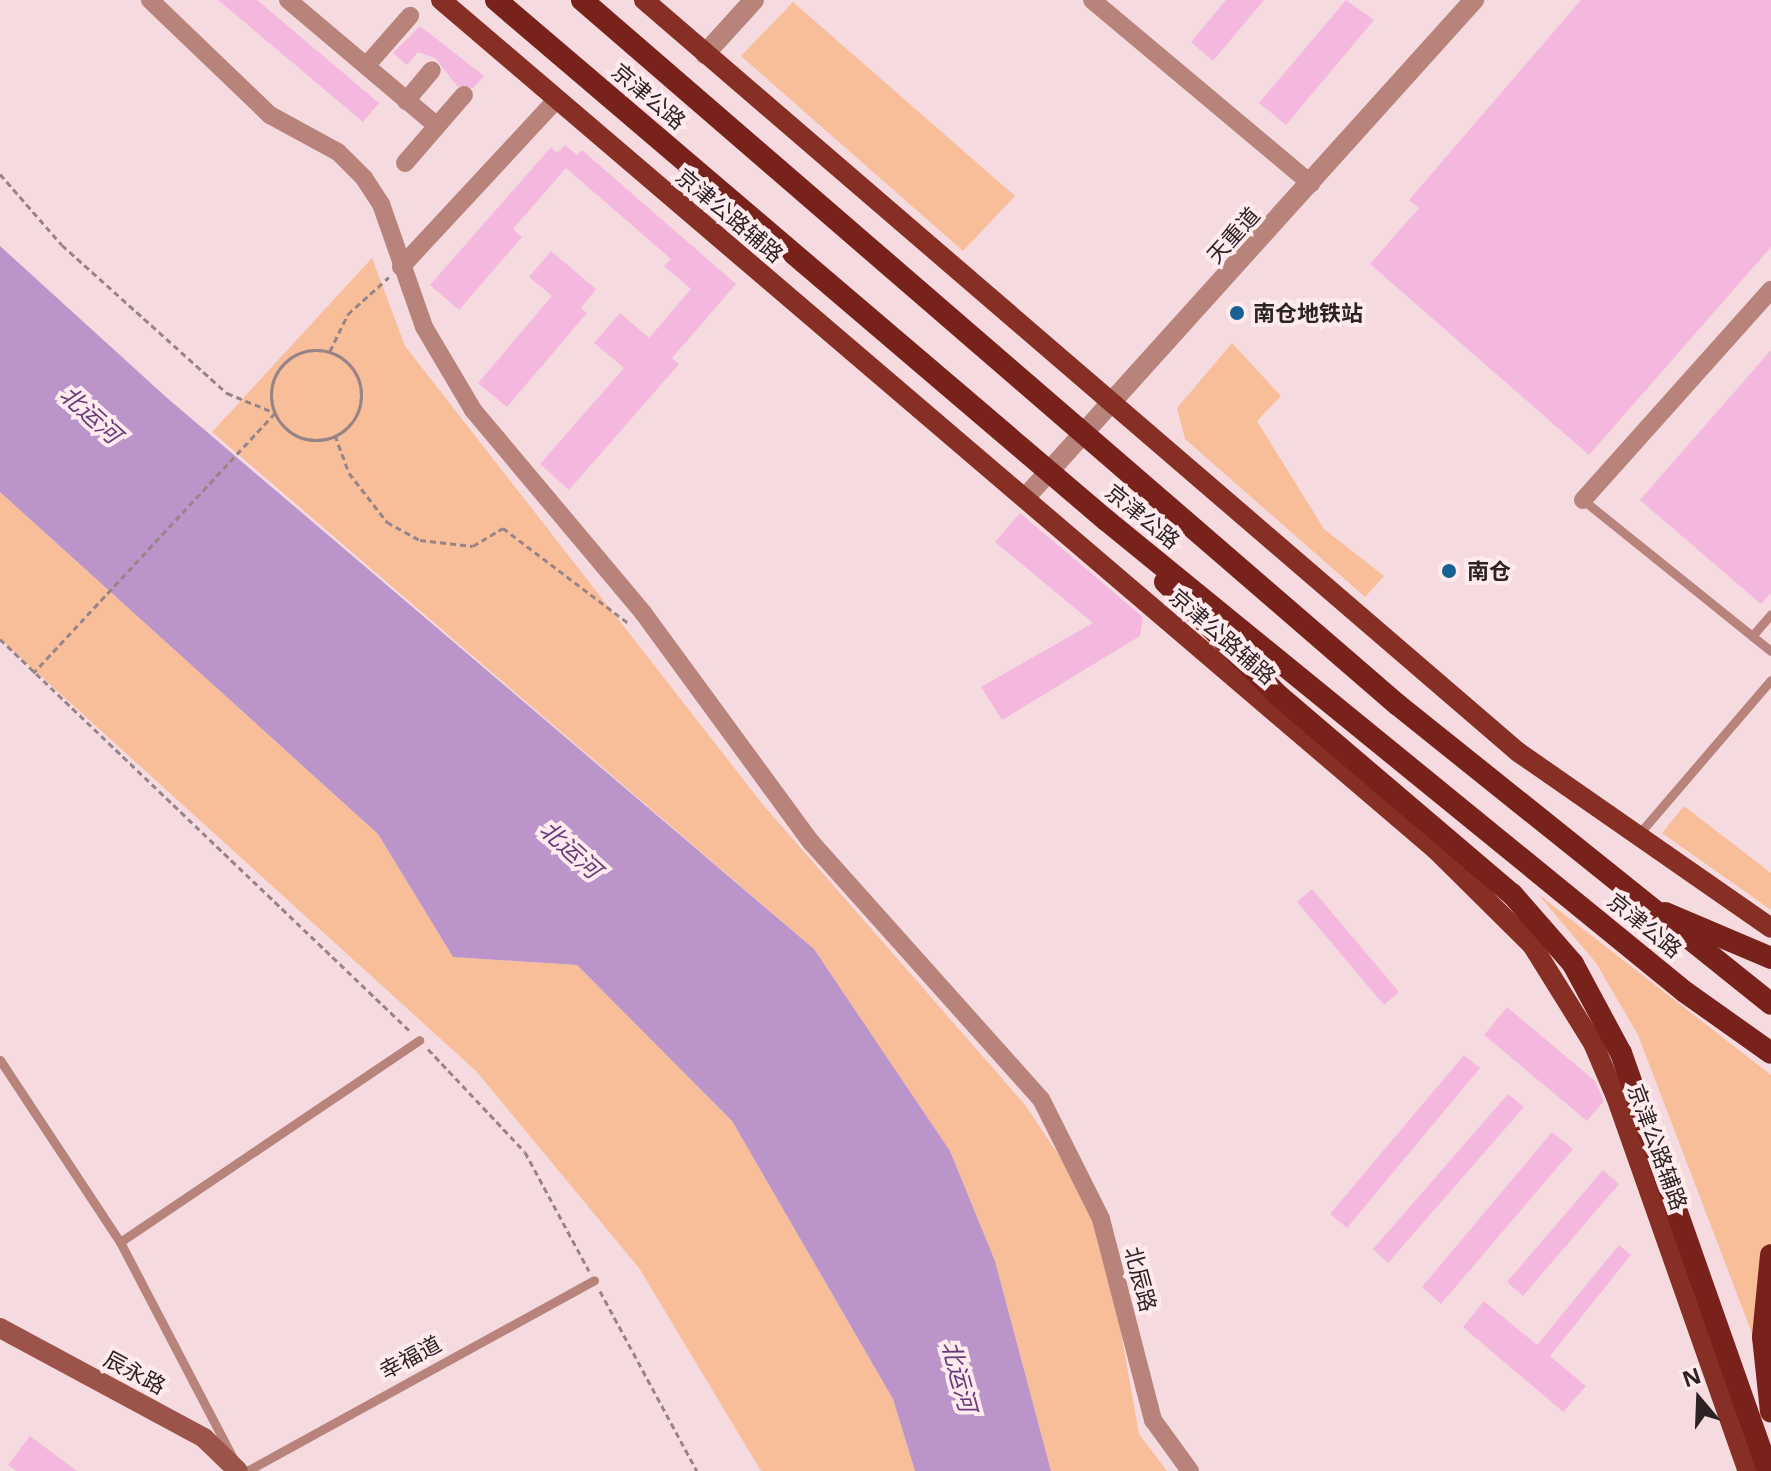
<!DOCTYPE html>
<meta charset="utf-8">
<style>
body{margin:0}
#map{position:relative;width:1771px;height:1471px;overflow:hidden;background:#f5dbe0;font-family:"Open Sans","Noto Sans SC",sans-serif}
div>[style]{position:absolute}
[style*='--x']{left:calc(var(--x)*1px);top:calc(var(--y)*1px);width:calc(var(--w)*1px);rotate:calc(var(--a)*1deg)}
.green>*{inset:0;background:#f8be9a}
.water>*{inset:0;background:#bb95c9}
.building>*{inset:0;background:#f4b8de}
.path>*{height:3px;margin-top:-1.5px;transform-origin:0;background:repeating-linear-gradient(90deg,#968487 0 6px,transparent 0 10px)}
.path>.ring{margin:-1.5px;padding:0;box-sizing:content-box;background:none;border:3px solid #968487;border-radius:50%}
.service>*{height:9px;margin:-4.5px;padding:0 4.5px;transform-origin:4.5px;border-radius:4.5px;background:#b7837b}
.minor>*{height:18px;margin:-9px;padding:0 9px;transform-origin:9px;border-radius:9px;background:#b7837b}
.tertiary>*{height:20px;margin:-10px;padding:0 10px;transform-origin:10px;border-radius:10px;background:#b7837b}
.secondary>*{height:20px;margin:-10px;padding:0 10px;transform-origin:10px;border-radius:10px;background:#9c5349}
.primary>*{height:20px;margin:-10px;padding:0 10px;transform-origin:10px;border-radius:10px;background:#872e25}
.trunk>*{height:22px;margin:-11px;padding:0 11px;transform-origin:11px;border-radius:11px;background:#78221b}
.dots>*{width:22px;height:22px;translate:-50% -50%;box-sizing:border-box;border:4px solid #ffeaee;border-radius:50%}
span{translate:-50% -50%;white-space:nowrap;text-align:center;line-height:1.15;-webkit-text-stroke:8px #ffeaee;paint-order:stroke}
.street-label{font-size:22px;color:#2c2325}
.poi-label{font-size:22px;color:#2c2325;font-weight:700}
.left{translate:0 -50%;text-align:left}
.water-label{font-size:24px;color:#6b3a7b;font-style:italic}
.north{position:absolute;left:1659px;top:1359px;width:80px;height:80px;-webkit-text-stroke:6px #ffeaee;paint-order:stroke;rotate:341deg;font-size:22px;font-weight:700;line-height:32px;text-align:center;color:#2c2325}
.north::after{content:'';display:block;margin:auto;width:28px;height:36px;background:#2c2325;clip-path:polygon(50% 0,100% 100%,50% 72%,0 100%)}
</style>
<div id="map">
<div class="green">
<div style="clip-path:polygon(793px 2px,1015px 196px,963px 251px,741px 56px)"></div>
<div style="clip-path:polygon(372px 258px,405px 346px,764px 806px,1026px 1106px,1101px 1219px,1139px 1434px,1167px 1471px,1051px 1471px,995px 1261px,950px 1151px,814px 949px,212px 432px)"></div>
<div style="clip-path:polygon(1232px 343px,1281px 396px,1257px 421px,1324px 529px,1384px 576px,1365px 597px,1185px 439px,1177px 408px)"></div>
<div style="clip-path:polygon(0 492px,378px 834px,453px 957px,577px 965px,732px 1121px,893px 1399px,915px 1471px,761px 1471px,639px 1268px,476px 1071px,0 639px)"></div>
<div style="clip-path:polygon(1684px 806px,1771px 873px,1771px 910px,1662px 833px)"></div>
<div style="clip-path:polygon(1538px 894px,1771px 1075px,1771px 1383px,1638px 1035px,1596px 963px)"></div>
</div>
<div class="water">
<div style="clip-path:polygon(0 246px,166px 397px,814px 949px,950px 1151px,995px 1261px,1051px 1471px,915px 1471px,893px 1399px,732px 1121px,577px 965px,453px 957px,378px 834px,0 492px)"></div>
</div>
<div class="building">
<div style="clip-path:polygon(218px 0,257px 0,379px 103px,363px 122px)"></div>
<div style="clip-path:polygon(1226px 0,1264px 0,1213px 61px,1191px 42px)"></div>
<div style="clip-path:polygon(1346px 0,1374px 20px,1286px 125px,1259px 103px)"></div>
<div style="clip-path:polygon(1581px 0,1771px 0,1771px 247px,1589px 455px,1370px 264px,1419px 208px,1409px 200px)"></div>
<div style="clip-path:polygon(420px 26px,484px 76px,473px 88px,457px 86px,435px 58px,418px 52px,407px 65px,393px 53px)"></div>
<div style="clip-path:polygon(565px 145px,577px 155px,582px 150px,736px 284px,672px 358px,679px 364px,569px 490px,540px 464px,624px 368px,594px 343px,620px 313px,649px 338px,691px 289px,664px 266px,671px 259px,566px 168px,513px 229px,522px 237px,459px 310px,430px 285px,551px 147px,557px 153px)"></div>
<div style="clip-path:polygon(551px 251px,596px 289px,581px 308px,587px 313px,507px 407px,478px 383px,552px 296px,529px 277px)"></div>
<div style="clip-path:polygon(1771px 350px,1771px 593px,1761px 604px,1640px 500px)"></div>
<div style="clip-path:polygon(1020px 513px,1143px 617px,1140px 636px,1002px 720px,981px 687px,1093px 623px,995px 542px)"></div>
<div style="clip-path:polygon(1312px 889px,1399px 992px,1384px 1005px,1297px 902px)"></div>
<div style="clip-path:polygon(1507px 1007px,1595px 1081px,1604px 1101px,1587px 1121px,1484px 1035px)"></div>
<div style="clip-path:polygon(1464px 1055px,1480px 1068px,1347px 1228px,1330px 1214px)"></div>
<div style="clip-path:polygon(1508px 1094px,1524px 1107px,1388px 1263px,1373px 1249px)"></div>
<div style="clip-path:polygon(1552px 1132px,1573px 1149px,1441px 1304px,1422px 1287px)"></div>
<div style="clip-path:polygon(1603px 1170px,1619px 1184px,1523px 1296px,1507px 1282px)"></div>
<div style="clip-path:polygon(1619px 1245px,1631px 1255px,1550px 1356px,1586px 1386px,1563px 1412px,1463px 1327px,1484px 1301px,1537px 1345px)"></div>
<div style="clip-path:polygon(30px 1436px,77px 1471px,17px 1471px,8px 1465px)"></div>
</div>
<div class="path">
<div style="--x:0;--y:174;--w:94;--a:48.9"></div>
<div style="--x:62;--y:245;--w:222;--a:41.9"></div>
<div style="--x:227;--y:393;--w:52;--a:22.6"></div>
<div style="--x:275;--y:413;--w:355;--a:132.9"></div>
<div class="ring" style="left:271px;top:350px;width:87px;height:87px"></div>
<div style="--x:330;--y:351;--w:41;--a:-64.1"></div>
<div style="--x:348;--y:314;--w:55;--a:-42.1"></div>
<div style="--x:335;--y:435;--w:40;--a:69.8"></div>
<div style="--x:349;--y:473;--w:62;--a:52.2"></div>
<div style="--x:387;--y:522;--w:38;--a:29"></div>
<div style="--x:420;--y:540;--w:53;--a:6.5"></div>
<div style="--x:473;--y:546;--w:35;--a:-31"></div>
<div style="--x:503;--y:528;--w:157;--a:37.2"></div>
<div style="--x:0;--y:639;--w:569;--a:43.72"></div>
<div style="--x:428;--y:1049;--w:141;--a:46.7"></div>
<div style="--x:525;--y:1152;--w:135;--a:61.7"></div>
<div style="--x:600;--y:1291;--w:204;--a:61.7"></div>
</div>
<div class="service">
<div style="--x:1583;--y:500;--w:241;--a:38.8"></div>
<div style="--x:1752;--y:636;--w:29;--a:-49"></div>
<div style="--x:1638;--y:835;--w:204;--a:-49.4"></div>
<div style="--x:0;--y:1060;--w:218;--a:56.6"></div>
<div style="--x:120;--y:1242;--w:246;--a:62.4"></div>
<div style="--x:120;--y:1242;--w:361;--a:-34"></div>
<div style="--x:247;--y:1471;--w:396;--a:-28.8"></div>
</div>
<div class="minor">
<div style="--x:150;--y:0;--w:166;--a:43.8"></div>
<div style="--x:270;--y:115;--w:77;--a:28.6"></div>
<div style="--x:338;--y:152;--w:37;--a:45"></div>
<div style="--x:364;--y:178;--w:31;--a:57"></div>
<div style="--x:381;--y:204;--w:130;--a:70.7"></div>
<div style="--x:424;--y:327;--w:96;--a:59.4"></div>
<div style="--x:473;--y:410;--w:266;--a:50"></div>
<div style="--x:644;--y:614;--w:283;--a:53.8"></div>
<div style="--x:811;--y:842;--w:345;--a:48.2"></div>
<div style="--x:1041;--y:1099;--w:134;--a:63.4"></div>
<div style="--x:1101;--y:1219;--w:208;--a:75.5"></div>
<div style="--x:1153;--y:1420;--w:63;--a:54"></div>
<div style="--x:288;--y:0;--w:195;--a:40.2"></div>
<div style="--x:1092;--y:0;--w:286;--a:40"></div>
<div style="--x:366;--y:66;--w:67;--a:-48.7"></div>
<div style="--x:406;--y:101;--w:40;--a:-50"></div>
<div style="--x:405;--y:163;--w:90;--a:-49.1"></div>
<div style="--x:401;--y:267;--w:229;--a:-47.1"></div>
<div style="--x:1583;--y:500;--w:282;--a:-48.2"></div>
</div>
<div class="tertiary">
<div style="--x:705;--y:54;--w:73;--a:-47.8"></div>
<div style="--x:1025;--y:498;--w:671;--a:-47.96"></div>
</div>
<div class="secondary">
<div style="--x:0;--y:1328;--w:232;--a:28.3"></div>
<div style="--x:204;--y:1438;--w:47;--a:44.1"></div>
</div>
<div class="primary">
<div style="--x:441;--y:0;--w:1307;--a:40.5"></div>
<div style="--x:1435;--y:849;--w:136;--a:44.7"></div>
<div style="--x:1532;--y:945;--w:115;--a:58.1"></div>
<div style="--x:1593;--y:1043;--w:59;--a:66.9"></div>
<div style="--x:1616;--y:1097;--w:397;--a:70.6"></div>
<div style="--x:644;--y:0;--w:1153;--a:40.71"></div>
<div style="--x:1518;--y:752;--w:308;--a:34.8"></div>
</div>
<div class="trunk">
<div style="--x:496;--y:0;--w:802;--a:40.45"></div>
<div style="--x:1106;--y:520;--w:747;--a:39.19"></div>
<div style="--x:1685;--y:992;--w:105;--a:35.3"></div>
<div style="--x:582;--y:0;--w:1078;--a:40.83"></div>
<div style="--x:1398;--y:705;--w:478;--a:38.7"></div>
<div style="--x:1165;--y:582;--w:161;--a:45"></div>
<div style="--x:1279;--y:696;--w:306;--a:40.4"></div>
<div style="--x:1512;--y:894;--w:93;--a:48.9"></div>
<div style="--x:1573;--y:964;--w:101;--a:61.7"></div>
<div style="--x:1621;--y:1053;--w:443;--a:70.6"></div>
<div style="--x:1665;--y:913;--w:115;--a:23"></div>
<div style="--x:1771;--y:1255;--w:82;--a:95.6"></div>
<div style="--x:1763;--y:1337;--w:75;--a:83.9"></div>
</div>
<div class="dots">
<div style="left:1237px;top:313px;background:#176094"></div>
<div style="left:1449px;top:571px;background:#176094"></div>
</div>
<div class="street-label">
<span style="left:649px;top:96px;rotate:40deg">京津公路</span>
<span style="left:730px;top:215px;rotate:40deg">京津公路辅路</span>
<span style="left:1233px;top:235px;rotate:-48deg">天重道</span>
<span style="left:1143px;top:516px;rotate:39deg">京津公路</span>
<span style="left:1223px;top:636px;rotate:41deg">京津公路辅路</span>
<span style="left:1645px;top:925px;rotate:39deg">京津公路</span>
<span style="left:1658px;top:1147px;rotate:70deg">京津公路辅路</span>
<span style="left:1141px;top:1279px;rotate:75deg">北辰路</span>
<span style="left:410px;top:1357px;rotate:-28deg">幸福道</span>
<span style="left:135px;top:1372px;rotate:28deg">辰永路</span>
</div>
<div class="poi-label">
<span class="left" style="left:1253px;top:313px">南仓地铁站</span>
<span class="left" style="left:1467px;top:571px">南仓</span>
</div>
<div class="water-label">
<span style="left:91px;top:414px;rotate:42deg">北运河</span>
<span style="left:571px;top:849px;rotate:42deg">北运河</span>
<span style="left:960px;top:1376px;rotate:75deg">北运河</span>
</div>
<div class="north">N</div>
</div>
